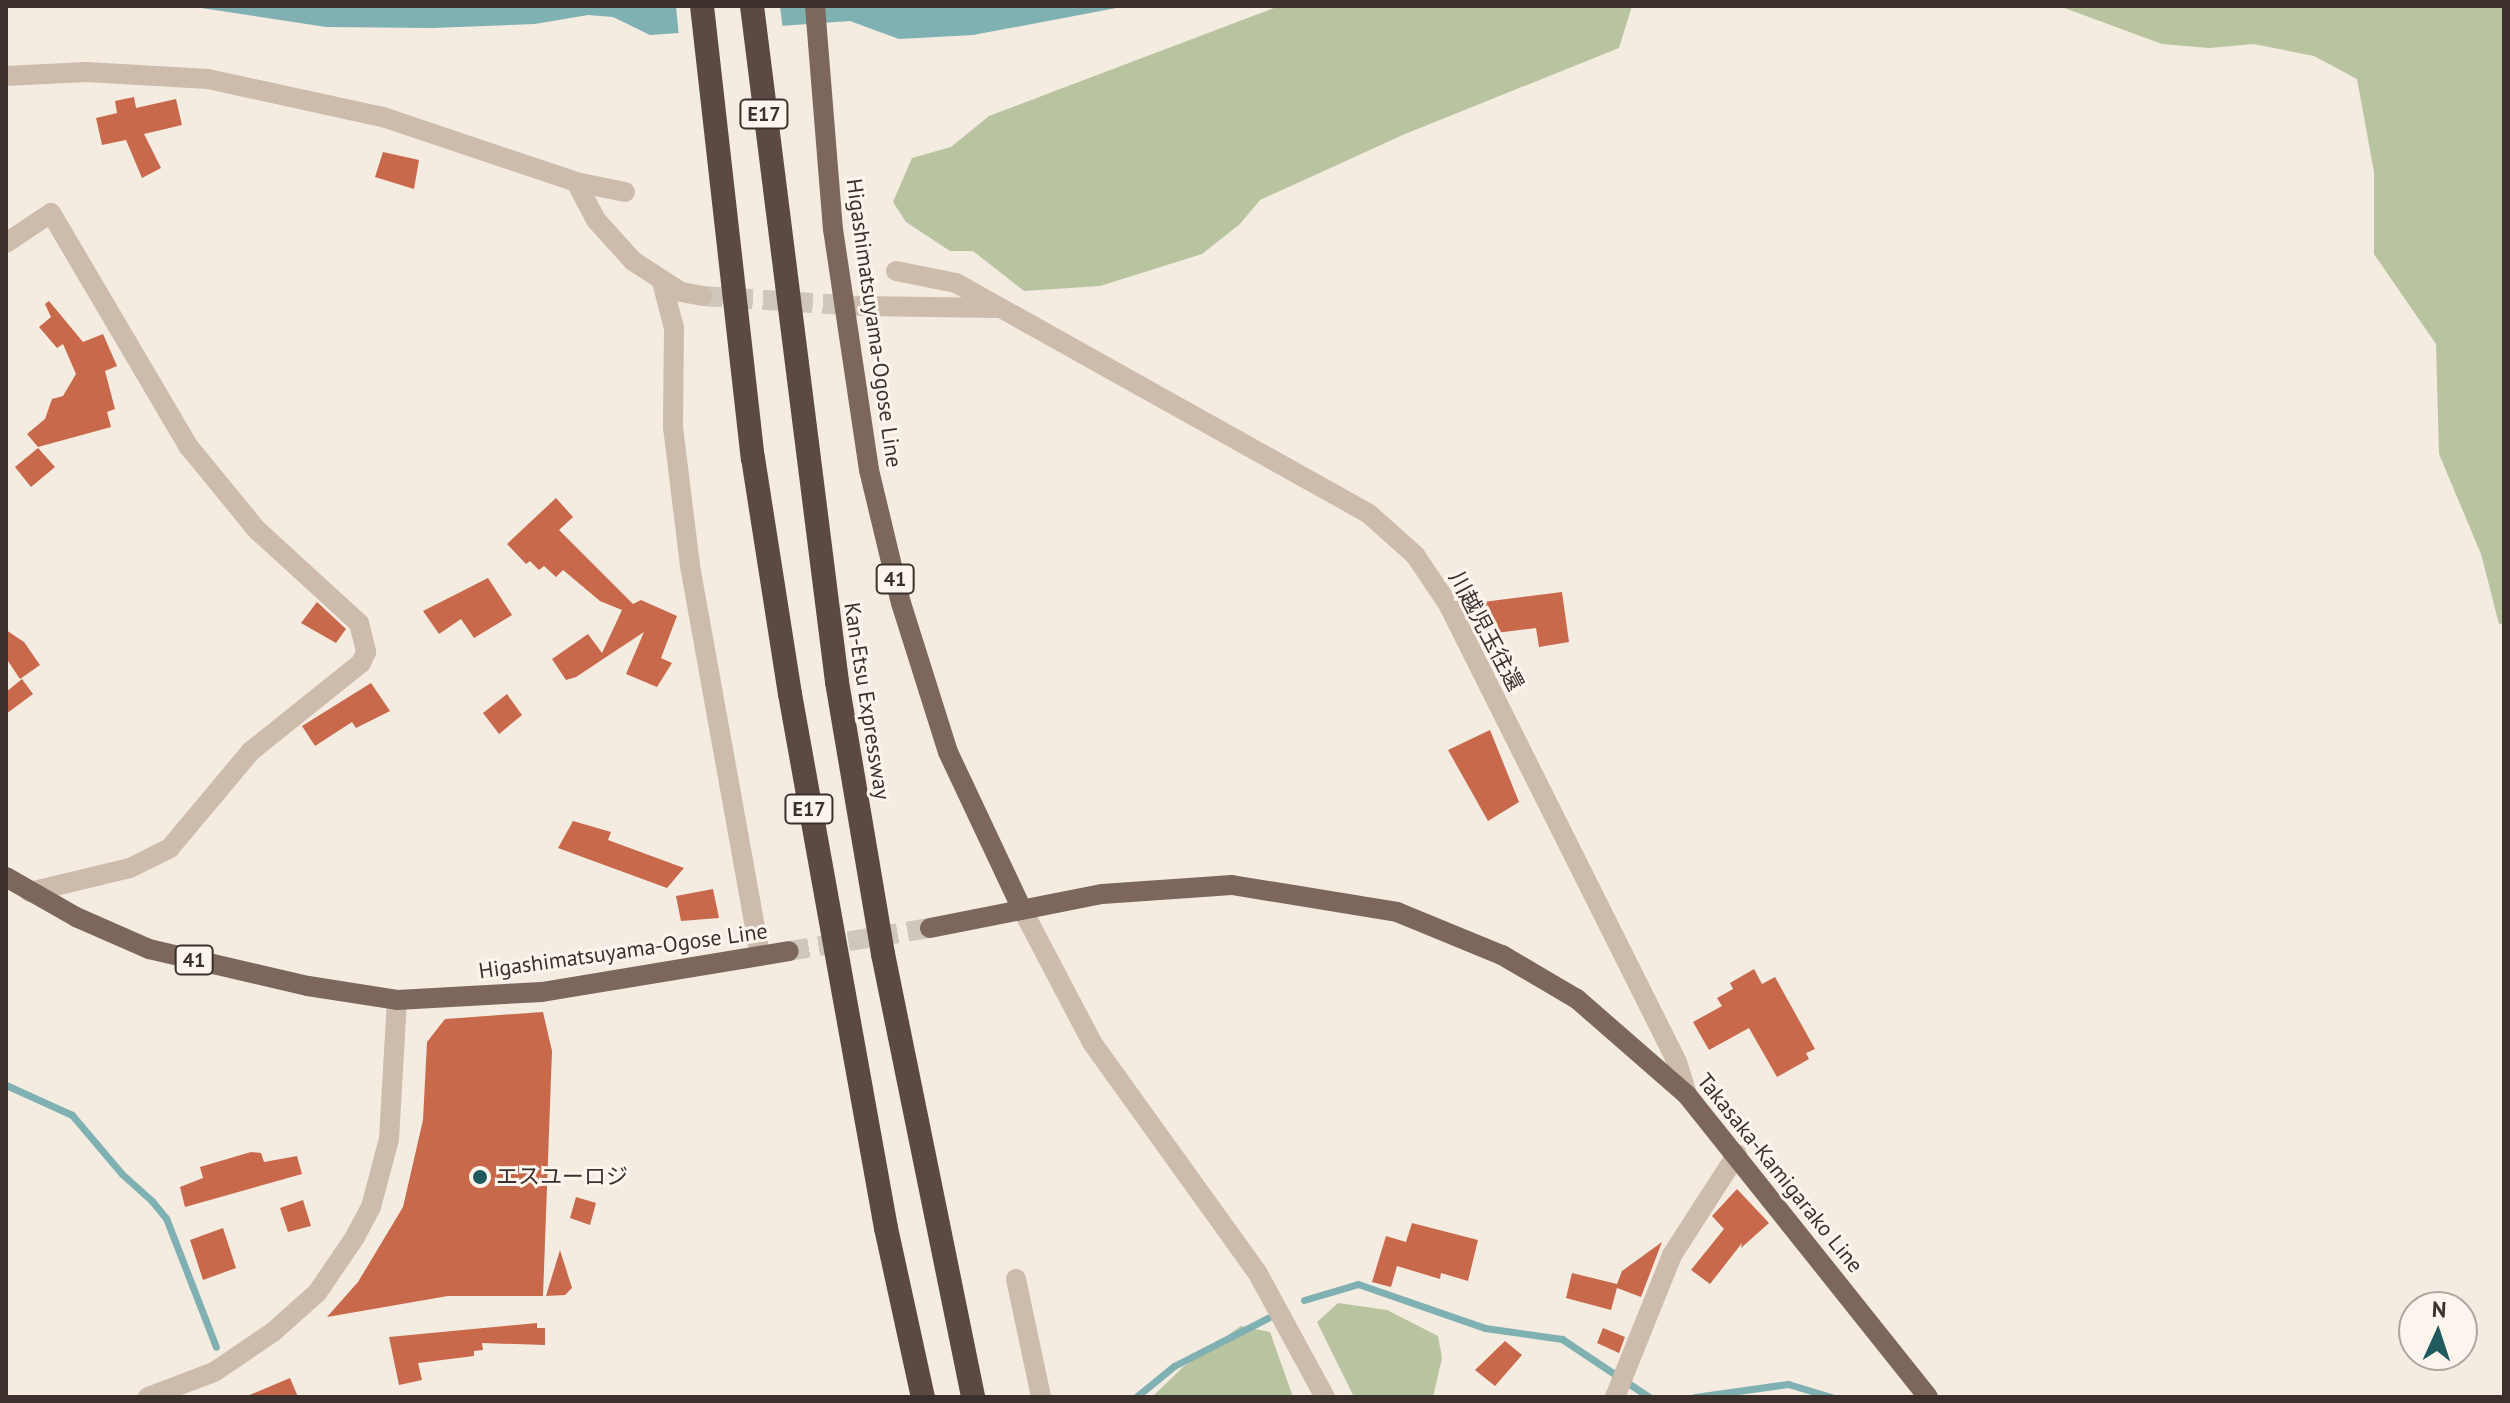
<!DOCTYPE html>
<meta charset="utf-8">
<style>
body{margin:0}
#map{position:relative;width:2510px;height:1403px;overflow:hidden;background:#f4ebe1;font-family:"PT Sans","Noto Sans JP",sans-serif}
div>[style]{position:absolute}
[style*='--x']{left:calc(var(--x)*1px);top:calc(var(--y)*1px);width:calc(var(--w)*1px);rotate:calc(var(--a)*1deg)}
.green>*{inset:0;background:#b8c4a0}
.water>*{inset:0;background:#7fb0b2}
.pier>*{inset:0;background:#f4ebe1}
.stream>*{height:7px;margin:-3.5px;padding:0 3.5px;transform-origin:3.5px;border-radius:3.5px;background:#7fb0b2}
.building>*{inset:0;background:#c8694b}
.minor-tunnel>*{height:20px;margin-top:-10px;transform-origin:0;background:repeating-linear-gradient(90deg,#cfc6bd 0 20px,transparent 0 30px)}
.major-tunnel>*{height:20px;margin-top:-10px;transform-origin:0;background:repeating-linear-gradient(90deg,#cfc6bd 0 20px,transparent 0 30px)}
.minor>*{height:20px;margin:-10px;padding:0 10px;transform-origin:10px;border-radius:10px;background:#cdbbac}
.major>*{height:20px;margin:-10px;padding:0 10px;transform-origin:10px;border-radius:10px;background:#7d675c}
.highway>*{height:24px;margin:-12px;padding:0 12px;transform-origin:12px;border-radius:12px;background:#5c4a42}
.dots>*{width:22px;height:22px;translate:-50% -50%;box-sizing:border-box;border:4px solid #fbf5ee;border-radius:50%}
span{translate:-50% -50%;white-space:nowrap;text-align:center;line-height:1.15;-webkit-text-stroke:6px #fbf5ee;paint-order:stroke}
.shield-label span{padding:2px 6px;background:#fbf5ee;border:2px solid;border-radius:6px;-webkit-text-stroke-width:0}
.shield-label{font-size:20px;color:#3b302b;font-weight:700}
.street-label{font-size:22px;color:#3b302b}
.poi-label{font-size:22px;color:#3b302b}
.left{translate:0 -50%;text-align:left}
.frame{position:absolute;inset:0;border:8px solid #3b302b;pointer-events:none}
.north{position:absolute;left:2398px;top:1291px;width:80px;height:80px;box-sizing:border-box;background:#fbf5ee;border:2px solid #aea6a0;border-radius:50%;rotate:3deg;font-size:22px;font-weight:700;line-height:32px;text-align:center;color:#3b302b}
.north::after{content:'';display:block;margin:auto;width:28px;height:36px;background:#1f5a5e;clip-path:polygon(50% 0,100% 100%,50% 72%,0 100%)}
</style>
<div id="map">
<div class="green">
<div style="clip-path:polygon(1279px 6px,1632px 6px,1619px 48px,1405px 134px,1260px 200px,1240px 224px,1202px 254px,1100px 286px,1024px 291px,973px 251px,950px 251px,906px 222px,893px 202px,912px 158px,951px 147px,989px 116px)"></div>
<div style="clip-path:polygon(2059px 6px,2504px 6px,2504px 623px,2499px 624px,2481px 554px,2439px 454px,2436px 344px,2374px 254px,2374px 172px,2357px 79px,2314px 56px,2254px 44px,2209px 48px,2162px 44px)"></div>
<div style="clip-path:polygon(1338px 1303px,1387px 1310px,1438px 1336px,1442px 1358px,1433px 1397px,1354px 1397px,1317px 1322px)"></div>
<div style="clip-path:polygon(1241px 1326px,1270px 1332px,1293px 1397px,1152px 1397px,1183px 1367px)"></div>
</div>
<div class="water">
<div style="clip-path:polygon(188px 6px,1127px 6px,973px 35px,899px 39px,850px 21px,650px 35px,613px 17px,588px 15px,535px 24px,433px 28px,326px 27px)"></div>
</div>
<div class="pier">
<div style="clip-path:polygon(676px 6px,780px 6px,783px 30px,679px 37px)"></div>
</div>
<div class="stream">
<div style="--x:6;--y:1085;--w:72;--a:24.4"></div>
<div style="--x:72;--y:1115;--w:77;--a:49.7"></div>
<div style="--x:122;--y:1174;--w:40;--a:42"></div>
<div style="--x:152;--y:1201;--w:22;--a:51"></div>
<div style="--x:166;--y:1218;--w:138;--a:68.8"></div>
<div style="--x:1304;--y:1300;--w:56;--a:-16.5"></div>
<div style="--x:1358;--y:1284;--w:134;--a:19.1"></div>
<div style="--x:1485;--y:1328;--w:78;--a:8.1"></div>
<div style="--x:1562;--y:1339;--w:105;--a:33.7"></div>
<div style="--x:1136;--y:1397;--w:49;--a:-39.2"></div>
<div style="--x:1174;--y:1366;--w:106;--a:-27.1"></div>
<div style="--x:1695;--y:1397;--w:94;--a:-8"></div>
<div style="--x:1788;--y:1384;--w:45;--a:16.8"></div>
</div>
<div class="building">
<div style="clip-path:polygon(134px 97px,136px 108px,176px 99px,182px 125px,144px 134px,161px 168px,142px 178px,126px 140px,102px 145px,96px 118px,117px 113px,115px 101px)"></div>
<div style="clip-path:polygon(383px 152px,419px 160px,414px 189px,375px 177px)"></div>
<div style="clip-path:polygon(49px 301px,83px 342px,103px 334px,117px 366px,105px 371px,115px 409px,107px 412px,111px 427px,38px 447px,27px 434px,45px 419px,52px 399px,63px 396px,76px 374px,63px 344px,57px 348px,39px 327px,51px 317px,45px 304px)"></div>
<div style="clip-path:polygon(38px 448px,55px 467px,31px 487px,15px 467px)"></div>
<div style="clip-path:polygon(556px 498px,573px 517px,559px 530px,633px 604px,641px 600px,677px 616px,661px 658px,672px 663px,657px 687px,626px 674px,644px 632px,576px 677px,566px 680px,552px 659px,588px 634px,602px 653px,622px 610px,600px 601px,563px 570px,556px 577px,544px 566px,539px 570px,530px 561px,526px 564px,507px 544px)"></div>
<div style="clip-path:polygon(488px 578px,512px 615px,474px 638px,461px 619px,439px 634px,423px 611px)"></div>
<div style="clip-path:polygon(1562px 592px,1569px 642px,1539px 647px,1536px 628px,1487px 634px,1483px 602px)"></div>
<div style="clip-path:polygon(317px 602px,346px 629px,336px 643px,301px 623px)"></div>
<div style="clip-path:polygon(6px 630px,24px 642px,40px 665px,20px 679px,6px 658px)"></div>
<div style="clip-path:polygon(22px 679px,33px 694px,6px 714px,6px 692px)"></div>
<div style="clip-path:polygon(371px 683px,390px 711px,356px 728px,352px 722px,315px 746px,302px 726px)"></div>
<div style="clip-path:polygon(507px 694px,522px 715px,499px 734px,483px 713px)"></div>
<div style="clip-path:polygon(1490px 730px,1519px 802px,1488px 821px,1448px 750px)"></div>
<div style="clip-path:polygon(573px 821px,611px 832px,608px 840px,684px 868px,667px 888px,558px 848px)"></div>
<div style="clip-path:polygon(713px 889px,719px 918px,681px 921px,676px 896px)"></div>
<div style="clip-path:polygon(1754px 969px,1762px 984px,1775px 977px,1815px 1049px,1806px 1053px,1809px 1059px,1777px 1077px,1749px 1028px,1709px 1050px,1693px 1022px,1722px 1006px,1717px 998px,1733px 989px,1730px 983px)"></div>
<div style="clip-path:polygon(543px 1012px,552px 1051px,543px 1296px,448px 1296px,327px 1317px,358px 1282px,403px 1207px,423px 1120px,427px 1042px,445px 1019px)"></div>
<div style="clip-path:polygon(251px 1152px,261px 1153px,264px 1162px,297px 1156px,302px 1174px,185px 1207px,180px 1187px,203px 1178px,200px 1167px)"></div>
<div style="clip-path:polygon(1737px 1189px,1769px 1223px,1741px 1248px,1742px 1243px,1710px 1284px,1691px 1270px,1724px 1229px,1712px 1216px)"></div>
<div style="clip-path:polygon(576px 1197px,596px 1203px,590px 1225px,570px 1218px)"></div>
<div style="clip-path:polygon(303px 1200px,311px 1226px,288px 1232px,280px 1208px)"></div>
<div style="clip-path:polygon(1412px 1223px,1478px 1240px,1468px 1281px,1441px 1273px,1440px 1279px,1397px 1266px,1391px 1287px,1372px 1282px,1386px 1236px,1406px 1242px)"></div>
<div style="clip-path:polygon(223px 1228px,236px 1268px,203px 1280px,190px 1240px)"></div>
<div style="clip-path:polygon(1662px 1242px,1641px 1297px,1617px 1288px,1611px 1310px,1566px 1298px,1572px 1273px,1617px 1284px,1622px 1271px)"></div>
<div style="clip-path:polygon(560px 1250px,572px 1288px,565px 1295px,546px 1296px)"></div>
<div style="clip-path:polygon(537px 1323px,537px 1328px,545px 1328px,545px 1345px,482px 1343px,483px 1350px,474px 1351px,474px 1356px,418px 1363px,422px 1380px,399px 1385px,389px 1337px)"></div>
<div style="clip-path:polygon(1603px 1328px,1625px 1337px,1619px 1353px,1597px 1343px)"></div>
<div style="clip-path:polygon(1505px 1341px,1522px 1355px,1495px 1386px,1475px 1370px)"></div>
<div style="clip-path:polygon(290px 1378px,298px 1397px,245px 1397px)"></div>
</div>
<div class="minor-tunnel">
<div style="--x:703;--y:296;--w:156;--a:3.7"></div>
</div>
<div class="major-tunnel">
<div style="--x:789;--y:951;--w:143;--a:-9.3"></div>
</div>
<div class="minor">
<div style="--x:6;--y:76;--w:81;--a:-2.8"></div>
<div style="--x:87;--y:72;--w:121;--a:3.3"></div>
<div style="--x:208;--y:79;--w:179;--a:12.3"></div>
<div style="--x:383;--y:117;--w:204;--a:18.6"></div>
<div style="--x:576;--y:182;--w:50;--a:11.5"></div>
<div style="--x:576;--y:182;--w:43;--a:62.2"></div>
<div style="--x:596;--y:220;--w:55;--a:47.9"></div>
<div style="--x:633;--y:261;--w:57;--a:32.9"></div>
<div style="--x:681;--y:292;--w:22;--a:10"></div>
<div style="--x:6;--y:243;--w:54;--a:-33.7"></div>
<div style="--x:51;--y:213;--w:272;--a:59.5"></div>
<div style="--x:189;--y:447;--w:107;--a:50.7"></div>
<div style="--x:257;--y:530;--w:138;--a:42.4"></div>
<div style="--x:359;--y:623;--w:30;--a:76"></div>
<div style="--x:366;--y:652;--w:12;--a:114"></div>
<div style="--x:361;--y:663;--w:141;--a:141.3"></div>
<div style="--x:251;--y:751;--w:126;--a:129.9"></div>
<div style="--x:170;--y:848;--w:45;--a:153.4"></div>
<div style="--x:130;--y:868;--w:103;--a:166.5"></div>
<div style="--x:896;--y:271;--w:61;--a:11.3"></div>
<div style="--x:956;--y:283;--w:473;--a:29.2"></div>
<div style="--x:1369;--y:514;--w:62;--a:41.7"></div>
<div style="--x:1415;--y:555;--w:59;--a:56"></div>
<div style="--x:1448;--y:604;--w:512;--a:63.43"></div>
<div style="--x:1677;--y:1062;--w:34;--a:73"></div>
<div style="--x:662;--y:282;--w:48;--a:75.4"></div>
<div style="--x:674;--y:328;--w:99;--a:90.6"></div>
<div style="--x:673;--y:427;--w:140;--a:83"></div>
<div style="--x:690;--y:566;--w:396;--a:79.8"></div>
<div style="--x:861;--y:306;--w:136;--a:0.8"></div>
<div style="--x:1022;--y:909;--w:153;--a:62.3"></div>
<div style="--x:1093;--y:1044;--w:281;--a:54.3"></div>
<div style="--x:1257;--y:1272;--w:142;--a:61.5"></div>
<div style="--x:1016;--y:1279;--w:121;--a:78"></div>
<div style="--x:148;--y:1397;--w:71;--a:-20.7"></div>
<div style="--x:214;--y:1372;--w:71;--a:-34.1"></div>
<div style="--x:273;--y:1332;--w:59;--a:-41.6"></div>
<div style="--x:317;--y:1293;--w:68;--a:-55.8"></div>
<div style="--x:355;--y:1237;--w:34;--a:-62"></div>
<div style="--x:371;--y:1207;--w:70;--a:-75.2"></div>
<div style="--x:389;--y:1139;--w:139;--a:-86.7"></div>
<div style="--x:1615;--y:1397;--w:153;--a:-68.1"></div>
<div style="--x:1672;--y:1255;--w:120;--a:-57.2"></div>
</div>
<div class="major">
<div style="--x:815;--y:6;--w:224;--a:85.4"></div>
<div style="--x:833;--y:229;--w:244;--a:81.5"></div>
<div style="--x:869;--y:470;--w:137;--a:76.5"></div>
<div style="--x:901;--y:603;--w:156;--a:72.5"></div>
<div style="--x:948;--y:752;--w:174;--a:64.8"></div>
<div style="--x:6;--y:877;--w:81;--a:29.7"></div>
<div style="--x:76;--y:917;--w:80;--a:23.7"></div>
<div style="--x:149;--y:949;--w:163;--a:13.1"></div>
<div style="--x:308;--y:986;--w:90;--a:8.9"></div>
<div style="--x:397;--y:1000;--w:145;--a:-3.2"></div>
<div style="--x:542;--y:992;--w:250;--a:-9.4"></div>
<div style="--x:930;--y:928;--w:175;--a:-11.2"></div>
<div style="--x:1102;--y:894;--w:130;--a:-4"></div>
<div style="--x:1232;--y:885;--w:167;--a:9.3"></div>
<div style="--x:1397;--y:912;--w:113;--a:22.3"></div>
<div style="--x:1502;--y:955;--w:87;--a:30.4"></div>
<div style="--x:1577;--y:999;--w:146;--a:41.1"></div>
<div style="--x:1687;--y:1095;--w:386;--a:51.4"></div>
</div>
<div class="highway">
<div style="--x:702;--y:6;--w:455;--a:83.6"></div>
<div style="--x:753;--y:458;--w:239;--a:81.1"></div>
<div style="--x:790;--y:694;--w:543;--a:79.81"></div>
<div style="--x:886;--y:1228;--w:173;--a:77.7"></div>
<div style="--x:752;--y:6;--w:681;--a:82.83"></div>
<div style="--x:837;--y:682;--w:276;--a:80.4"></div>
<div style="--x:883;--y:954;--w:452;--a:78.5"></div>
</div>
<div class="dots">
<div style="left:480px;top:1177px;background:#1f5a5e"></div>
</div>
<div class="shield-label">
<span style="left:764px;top:114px">E17</span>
<span style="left:895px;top:579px">41</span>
<span style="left:809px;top:809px">E17</span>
<span style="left:194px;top:960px">41</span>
</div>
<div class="street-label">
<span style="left:874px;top:323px;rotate:82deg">Higashimatsuyama-Ogose Line</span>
<span style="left:1486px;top:631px;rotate:62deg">川越児玉往還</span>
<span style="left:867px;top:701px;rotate:81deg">Kan-Etsu Expressway</span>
<span style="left:623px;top:951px;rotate:-8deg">Higashimatsuyama-Ogose Line</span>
<span style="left:1780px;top:1173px;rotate:51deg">Takasaka-Kamigarako Line</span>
</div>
<div class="poi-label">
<span class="left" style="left:496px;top:1177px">エスユーロジ</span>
</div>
<div class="frame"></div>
<div class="north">N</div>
</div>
